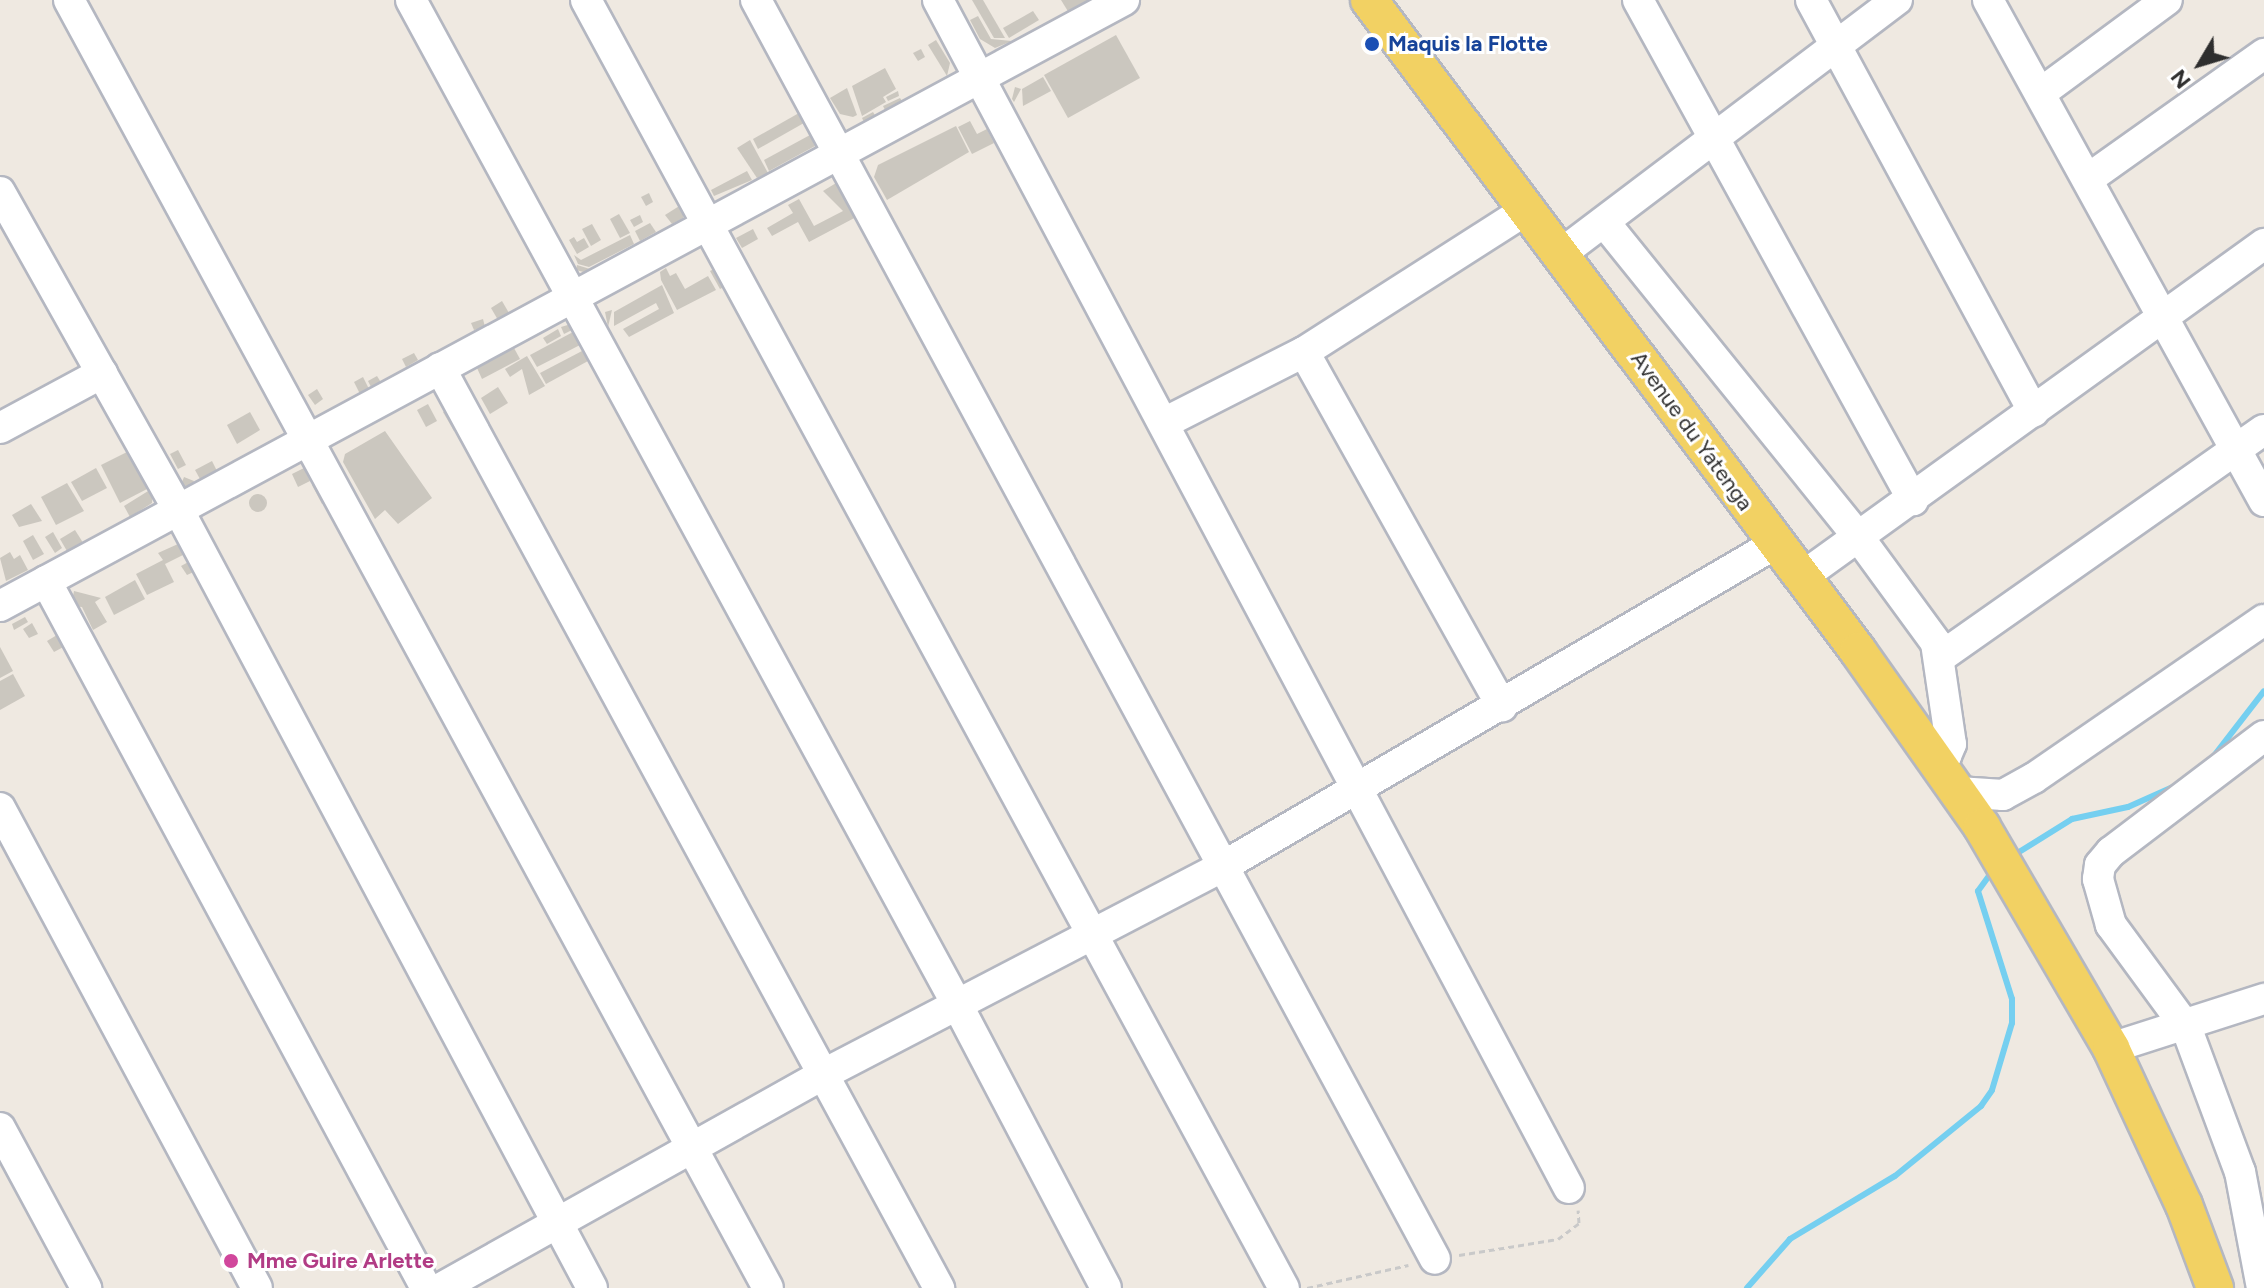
<!DOCTYPE html>
<style>
body{margin:0}
#map{position:relative;width:2264px;height:1288px;overflow:hidden;background:#efe9e1;font-family:Figtree,sans-serif}
div>[style]{position:absolute}
[style*='--x']{left:calc(var(--x)*1px);top:calc(var(--y)*1px);width:calc(var(--w)*1px);rotate:calc(var(--a)*1deg)}
.stream>*{height:6px;margin:-3px;padding:0 3px;transform-origin:3px;border-radius:3px;background:#75cff0}
.building>*{inset:0;background:#cbc7bf}
.round{border-radius:50%}
.path>*{height:3px;margin-top:-1.5px;transform-origin:0;background:repeating-linear-gradient(90deg,#c9c9c9 0 6px,transparent 0 10px)}
.roads{filter:drop-shadow(2px 0 #b4b7c1) drop-shadow(-2px 0 #b4b7c1) drop-shadow(0 2px #b4b7c1) drop-shadow(0 -2px #b4b7c1)}
.minor>*{height:30px;margin:-15px;padding:0 15px;transform-origin:15px;border-radius:15px;background:#fff}
.major>*{height:36px;margin:-18px;padding:0 18px;transform-origin:18px;border-radius:18px;background:#f2d163}
.dots>*{width:22px;height:22px;translate:-50% -50%;box-sizing:border-box;border:4px solid #fff;border-radius:50%}
span{translate:-50% -50%;white-space:nowrap;text-align:center;line-height:1.15;-webkit-text-stroke:6px #fff;paint-order:stroke}
.transit-label{font-size:22px;color:#164399;font-weight:700}
.left{translate:0 -50%;text-align:left}
.street-label{font-size:22px;color:#2e2e2e}
.hotel-label{font-size:22px;color:#b23c85;font-weight:700}
.north{position:absolute;left:2160px;top:24px;width:80px;height:80px;-webkit-text-stroke:6px #fff;paint-order:stroke;rotate:232deg;font-size:22px;font-weight:700;line-height:32px;text-align:center;color:#2e2e2e}
.north::after{content:'';display:block;margin:auto;width:28px;height:36px;background:#2e2e2e;clip-path:polygon(50% 0,100% 100%,50% 72%,0 100%)}
</style>
<div id="map">
<div class="stream">
<div style="--x:2213;--y:757;--w:83;--a:-52.3"></div>
<div style="--x:2011;--y:857;--w:72;--a:-31.9"></div>
<div style="--x:2072;--y:819;--w:57;--a:-12.1"></div>
<div style="--x:2128;--y:807;--w:51;--a:-24.1"></div>
<div style="--x:1747;--y:1288;--w:65;--a:-48.7"></div>
<div style="--x:1790;--y:1239;--w:122;--a:-31"></div>
<div style="--x:1895;--y:1176;--w:111;--a:-39.1"></div>
<div style="--x:1981;--y:1106;--w:19;--a:-55"></div>
<div style="--x:1992;--y:1090;--w:70;--a:-73.4"></div>
<div style="--x:2012;--y:1023;--w:24;--a:-90"></div>
<div style="--x:2012;--y:999;--w:113;--a:-107.5"></div>
<div style="--x:1978;--y:891;--w:26;--a:-54"></div>
</div>
<div class="building">
<div style="clip-path:polygon(972px 0,983px 0,1005px 38px,994px 38px)"></div>
<div style="clip-path:polygon(1061px 0,1093px 0,1069px 13px)"></div>
<div style="clip-path:polygon(1033px 11px,1039px 20px,1009px 38px,1003px 28px)"></div>
<div style="clip-path:polygon(978px 16px,991px 39px,1012px 41px,995px 48px,980px 39px,970px 20px)"></div>
<div style="clip-path:polygon(1116px 35px,1140px 78px,1068px 118px,1044px 75px)"></div>
<div style="clip-path:polygon(936px 40px,950px 63px,947px 76px,928px 45px)"></div>
<div style="clip-path:polygon(921px 49px,925px 57px,918px 61px,913px 53px)"></div>
<div style="clip-path:polygon(885px 68px,896px 89px,883px 97px,886px 102px,862px 116px,852px 86px)"></div>
<div style="clip-path:polygon(1043px 77px,1051px 91px,1023px 106px,1022px 89px)"></div>
<div style="clip-path:polygon(1015px 87px,1021px 89px,1014px 102px,1012px 99px)"></div>
<div style="clip-path:polygon(847px 88px,857px 115px,853px 117px,840px 114px,830px 98px)"></div>
<div style="clip-path:polygon(898px 91px,899px 96px,888px 101px,886px 97px)"></div>
<div style="clip-path:polygon(900px 98px,904px 104px,886px 112px,883px 106px)"></div>
<div style="clip-path:polygon(806px 109px,811px 119px,758px 149px,753px 139px)"></div>
<div style="clip-path:polygon(873px 112px,876px 117px,865px 124px,862px 118px)"></div>
<div style="clip-path:polygon(970px 121px,977px 134px,987px 129px,994px 143px,972px 154px,958px 127px)"></div>
<div style="clip-path:polygon(956px 126px,969px 152px,887px 200px,874px 177px,878px 165px)"></div>
<div style="clip-path:polygon(810px 135px,815px 146px,769px 171px,764px 160px)"></div>
<div style="clip-path:polygon(750px 140px,768px 173px,757px 178px,737px 148px)"></div>
<div style="clip-path:polygon(747px 171px,752px 180px,714px 196px,711px 190px)"></div>
<div style="clip-path:polygon(841px 180px,860px 215px,809px 242px,798px 222px,772px 236px,767px 228px,793px 213px,788px 205px,799px 199px,814px 226px,843px 211px,823px 191px)"></div>
<div style="clip-path:polygon(649px 193px,653px 202px,646px 206px,641px 197px)"></div>
<div style="clip-path:polygon(684px 203px,683px 218px,672px 224px,665px 215px)"></div>
<div style="clip-path:polygon(619px 214px,630px 233px,620px 238px,610px 219px)"></div>
<div style="clip-path:polygon(640px 215px,643px 222px,634px 227px,630px 220px)"></div>
<div style="clip-path:polygon(650px 223px,656px 232px,640px 241px,635px 231px)"></div>
<div style="clip-path:polygon(592px 224px,601px 240px,591px 246px,582px 229px)"></div>
<div style="clip-path:polygon(753px 229px,758px 239px,742px 248px,736px 238px)"></div>
<div style="clip-path:polygon(630px 235px,634px 244px,589px 267px,578px 264px,574px 255px,581px 260px)"></div>
<div style="clip-path:polygon(574px 237px,577px 242px,584px 238px,589px 247px,577px 254px,569px 240px)"></div>
<div style="clip-path:polygon(608px 260px,610px 264px,591px 274px,576px 270px,577px 265px,590px 269px)"></div>
<div style="clip-path:polygon(718px 267px,728px 285px,720px 289px,710px 271px)"></div>
<div style="clip-path:polygon(666px 268px,670px 276px,676px 273px,685px 289px,708px 276px,716px 290px,677px 310px,661px 280px,660px 272px)"></div>
<div style="clip-path:polygon(662px 285px,674px 313px,629px 337px,623px 329px,659px 309px,656px 303px,614px 326px,614px 312px)"></div>
<div style="clip-path:polygon(502px 301px,509px 313px,498px 320px,491px 308px)"></div>
<div style="clip-path:polygon(612px 310px,608px 327px,605px 312px)"></div>
<div style="clip-path:polygon(483px 319px,485px 327px,474px 330px,471px 323px)"></div>
<div style="clip-path:polygon(571px 324px,572px 330px,564px 334px,561px 327px)"></div>
<div style="clip-path:polygon(558px 329px,561px 336px,547px 344px,543px 338px)"></div>
<div style="clip-path:polygon(573px 332px,580px 345px,537px 367px,530px 355px)"></div>
<div style="clip-path:polygon(514px 348px,520px 359px,482px 379px,477px 368px)"></div>
<div style="clip-path:polygon(582px 351px,588px 361px,546px 384px,540px 373px)"></div>
<div style="clip-path:polygon(414px 353px,418px 360px,406px 367px,402px 359px)"></div>
<div style="clip-path:polygon(527px 356px,545px 386px,529px 395px,522px 369px,510px 377px,505px 369px)"></div>
<div style="clip-path:polygon(377px 376px,382px 384px,372px 389px,368px 381px)"></div>
<div style="clip-path:polygon(363px 377px,370px 391px,361px 396px,354px 382px)"></div>
<div style="clip-path:polygon(498px 387px,508px 403px,490px 414px,481px 398px)"></div>
<div style="clip-path:polygon(317px 389px,323px 399px,315px 405px,308px 395px)"></div>
<div style="clip-path:polygon(428px 404px,437px 421px,426px 427px,417px 410px)"></div>
<div style="clip-path:polygon(452px 407px,463px 426px,454px 431px,443px 412px)"></div>
<div style="clip-path:polygon(250px 412px,260px 430px,237px 444px,227px 425px)"></div>
<div style="clip-path:polygon(385px 431px,432px 498px,398px 524px,385px 510px,375px 519px,343px 462px,345px 454px)"></div>
<div style="clip-path:polygon(178px 450px,186px 465px,178px 469px,170px 454px)"></div>
<div style="clip-path:polygon(129px 451px,149px 488px,120px 503px,101px 465px)"></div>
<div style="clip-path:polygon(212px 461px,217px 471px,200px 479px,195px 470px)"></div>
<div style="clip-path:polygon(96px 468px,107px 488px,82px 501px,71px 482px)"></div>
<div style="clip-path:polygon(304px 468px,310px 481px,298px 487px,292px 474px)"></div>
<div style="clip-path:polygon(184px 477px,194px 481px,191px 491px,180px 487px)"></div>
<div style="clip-path:polygon(323px 479px,332px 498px,322px 504px,312px 485px)"></div>
<div style="clip-path:polygon(67px 483px,84px 511px,56px 525px,41px 497px)"></div>
<div style="clip-path:polygon(153px 488px,152px 503px,130px 517px,124px 506px)"></div>
<div class="round" style="left:249px;top:494px;width:18px;height:18px"></div>
<div style="clip-path:polygon(31px 504px,42px 521px,19px 527px,12px 515px)"></div>
<div style="clip-path:polygon(75px 530px,87px 549px,71px 558px,60px 539px)"></div>
<div style="clip-path:polygon(53px 532px,62px 548px,55px 553px,45px 537px)"></div>
<div style="clip-path:polygon(33px 535px,44px 554px,33px 560px,23px 541px)"></div>
<div style="clip-path:polygon(178px 544px,189px 552px,165px 564px,174px 582px,147px 595px,136px 574px,163px 560px,158px 553px)"></div>
<div style="clip-path:polygon(10px 552px,14px 559px,20px 555px,28px 570px,6px 581px,0 558px)"></div>
<div style="clip-path:polygon(192px 560px,198px 570px,187px 575px,181px 566px)"></div>
<div style="clip-path:polygon(135px 580px,145px 599px,114px 615px,105px 597px)"></div>
<div style="clip-path:polygon(74px 591px,101px 598px,95px 602px,107px 622px,93px 630px,82px 607px,71px 606px)"></div>
<div style="clip-path:polygon(25px 617px,28px 622px,14px 630px,12px 624px)"></div>
<div style="clip-path:polygon(32px 623px,38px 634px,29px 638px,23px 629px)"></div>
<div style="clip-path:polygon(62px 632px,69px 644px,54px 652px,47px 641px)"></div>
<div style="clip-path:polygon(0 647px,13px 671px,0 678px)"></div>
<div style="clip-path:polygon(13px 674px,25px 696px,0 710px,0 681px)"></div>
</div>
<div class="path">
<div style="--x:1459;--y:1255;--w:100;--a:-9.2"></div>
<div style="--x:1558;--y:1239;--w:26;--a:-37"></div>
<div style="--x:1579;--y:1223;--w:13;--a:-94"></div>
<div style="--x:1307;--y:1288;--w:104;--a:-12.8"></div>
</div>
<div class="roads">
<div class="minor">
<div style="--x:69;--y:0;--w:1465;--a:61.51"></div>
<div style="--x:411;--y:0;--w:1145;--a:61.47"></div>
<div style="--x:958;--y:1006;--w:318;--a:62.3"></div>
<div style="--x:586;--y:0;--w:1465;--a:61.55"></div>
<div style="--x:756;--y:0;--w:1430;--a:61.66"></div>
<div style="--x:938;--y:0;--w:1345;--a:62.03"></div>
<div style="--x:1638;--y:0;--w:571;--a:61.19"></div>
<div style="--x:1811;--y:0;--w:468;--a:61.6"></div>
<div style="--x:1988;--y:0;--w:572;--a:61.15"></div>
<div style="--x:2042;--y:92;--w:155;--a:-36.4"></div>
<div style="--x:2088;--y:179;--w:216;--a:-35.4"></div>
<div style="--x:0;--y:192;--w:364;--a:60.7"></div>
<div style="--x:178;--y:509;--w:882;--a:62.01"></div>
<div style="--x:1605;--y:223;--w:406;--a:51.1"></div>
<div style="--x:1860;--y:539;--w:129;--a:53.8"></div>
<div style="--x:1936;--y:643;--w:102;--a:81.6"></div>
<div style="--x:1951;--y:744;--w:13;--a:113"></div>
<div style="--x:1946;--y:756;--w:29;--a:-146"></div>
<div style="--x:1562;--y:253;--w:420;--a:-37.1"></div>
<div style="--x:1304;--y:352;--w:406;--a:60.8"></div>
<div style="--x:440;--y:368;--w:1047;--a:61.52"></div>
<div style="--x:1164;--y:423;--w:157;--a:-26.9"></div>
<div style="--x:1304;--y:352;--w:267;--a:-32.6"></div>
<div style="--x:0;--y:428;--w:116;--a:-28.3"></div>
<div style="--x:1802;--y:577;--w:570;--a:-35.78"></div>
<div style="--x:46;--y:581;--w:803;--a:61.74"></div>
<div style="--x:0;--y:606;--w:1277;--a:-28.33"></div>
<div style="--x:1942;--y:656;--w:393;--a:-35.1"></div>
<div style="--x:1958;--y:792;--w:45;--a:3.8"></div>
<div style="--x:2003;--y:795;--w:35;--a:-29"></div>
<div style="--x:2034;--y:778;--w:279;--a:-34.5"></div>
<div style="--x:0;--y:808;--w:544;--a:61.83"></div>
<div style="--x:2111;--y:1048;--w:161;--a:-17.8"></div>
<div style="--x:0;--y:1128;--w:182;--a:61.7"></div>
<div style="--x:441;--y:1288;--w:441;--a:-29.2"></div>
<div style="--x:826;--y:1073;--w:446;--a:-27.5"></div>
<div style="--x:1222;--y:867;--w:640;--a:-30.29"></div>
<div style="--x:2262;--y:1288;--w:118;--a:-100.7"></div>
<div style="--x:2240;--y:1172;--w:155;--a:-110.4"></div>
<div style="--x:2186;--y:1027;--w:127;--a:-126.3"></div>
<div style="--x:2111;--y:925;--w:48;--a:-105.8"></div>
<div style="--x:2098;--y:879;--w:14;--a:-82"></div>
<div style="--x:2100;--y:865;--w:17;--a:-50"></div>
<div style="--x:2111;--y:852;--w:192;--a:-37.2"></div>
</div>
<div class="major">
<div style="--x:1369;--y:0;--w:814;--a:53.09"></div>
<div style="--x:1858;--y:651;--w:215;--a:54.8"></div>
<div style="--x:1982;--y:827;--w:256;--a:59.7"></div>
<div style="--x:2111;--y:1048;--w:173;--a:65.1"></div>
<div style="--x:2184;--y:1205;--w:89;--a:69.5"></div>
</div>
</div>
<div class="dots">
<div style="left:1372px;top:44px;background:#1a4fb4"></div>
<div style="left:231px;top:1261px;background:#d1479c"></div>
</div>
<div class="transit-label">
<span class="left" style="left:1388px;top:44px">Maquis la Flotte</span>
</div>
<div class="street-label">
<span style="left:1692px;top:431px;rotate:54deg">Avenue du Yatenga</span>
</div>
<div class="hotel-label">
<span class="left" style="left:247px;top:1261px">Mme Guire Arlette</span>
</div>
<div class="north">N</div>
</div>
